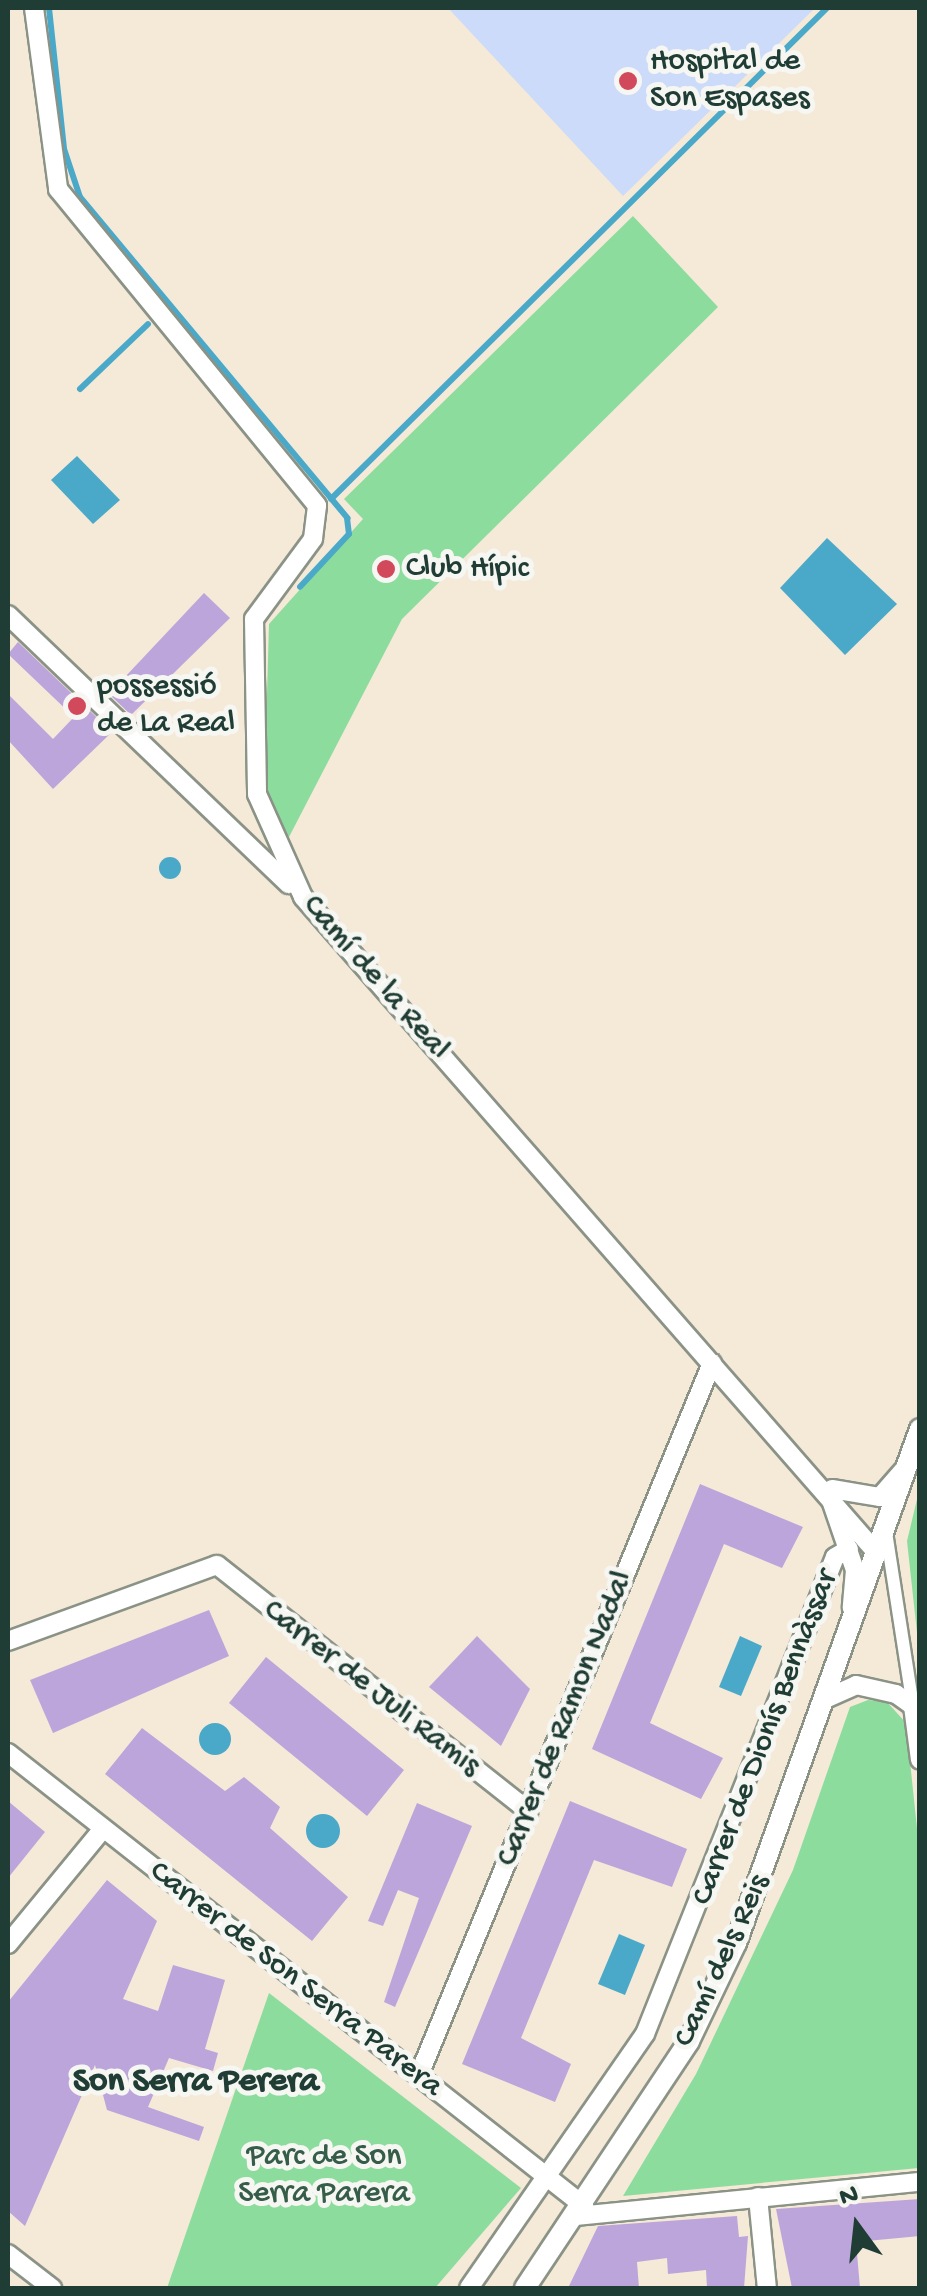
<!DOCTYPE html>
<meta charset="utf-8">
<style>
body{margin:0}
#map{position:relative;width:927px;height:2296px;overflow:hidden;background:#f5e9d8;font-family:"Gochi Hand",sans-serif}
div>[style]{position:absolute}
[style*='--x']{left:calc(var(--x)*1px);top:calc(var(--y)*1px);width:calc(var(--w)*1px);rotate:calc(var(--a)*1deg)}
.built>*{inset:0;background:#ccdbf9}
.green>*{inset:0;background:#8cdd9d}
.water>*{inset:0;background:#4aa9c9}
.round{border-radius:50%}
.stream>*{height:6px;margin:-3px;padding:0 3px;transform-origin:3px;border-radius:3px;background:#4aa9c9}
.building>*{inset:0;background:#bca5db}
.roads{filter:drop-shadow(2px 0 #8a9386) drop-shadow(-2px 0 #8a9386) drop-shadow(0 2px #8a9386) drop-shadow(0 -2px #8a9386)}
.pedestrian>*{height:12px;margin:-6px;padding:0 6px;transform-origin:6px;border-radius:6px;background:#fff}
.minor>*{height:18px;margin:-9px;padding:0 9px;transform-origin:9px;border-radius:9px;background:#fff}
.tertiary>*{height:20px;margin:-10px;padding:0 10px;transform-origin:10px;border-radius:10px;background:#fff}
.dots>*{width:28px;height:28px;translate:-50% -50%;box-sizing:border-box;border:5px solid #f6f6f2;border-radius:50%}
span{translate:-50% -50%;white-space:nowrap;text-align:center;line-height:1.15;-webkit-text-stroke:10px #f6f6f2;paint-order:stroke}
.poi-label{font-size:32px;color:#1f3d34}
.left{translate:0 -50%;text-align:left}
.street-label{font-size:32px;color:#1f3d34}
.park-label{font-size:32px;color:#355d49}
.neighbourhood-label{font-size:35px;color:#1f3d34;font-weight:700}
.frame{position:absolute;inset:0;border:10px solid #1f3d34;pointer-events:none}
.north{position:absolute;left:807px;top:2176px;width:100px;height:100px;-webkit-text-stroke:8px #f6f6f2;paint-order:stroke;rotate:345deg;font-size:28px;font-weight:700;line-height:40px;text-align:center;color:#1f3d34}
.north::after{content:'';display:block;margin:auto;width:35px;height:45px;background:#1f3d34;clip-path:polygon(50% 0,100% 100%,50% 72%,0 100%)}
</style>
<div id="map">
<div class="built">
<div style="clip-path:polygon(448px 8px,815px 8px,623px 196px)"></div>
</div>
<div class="green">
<div style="clip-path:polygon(633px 216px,718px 307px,402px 619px,289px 837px,264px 798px,269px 624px,363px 519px,344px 499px)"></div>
<div style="clip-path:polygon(919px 1491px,919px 1651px,907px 1541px)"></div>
<div style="clip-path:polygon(868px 1700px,887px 1702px,906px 1723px,920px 1857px,919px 2168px,623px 2196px,696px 2074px,793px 1870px,850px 1707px)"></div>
<div style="clip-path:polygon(269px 1993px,521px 2188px,435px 2288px,167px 2288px)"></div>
</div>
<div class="water">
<div style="clip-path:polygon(77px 456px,120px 500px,93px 524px,51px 480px)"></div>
<div style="clip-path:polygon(827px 538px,897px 604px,845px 655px,780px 588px)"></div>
<div class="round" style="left:159px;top:857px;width:22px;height:22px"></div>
<div style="clip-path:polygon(740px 1636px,762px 1646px,741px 1696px,719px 1687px)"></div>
<div class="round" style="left:199px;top:1723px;width:32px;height:32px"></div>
<div class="round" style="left:306px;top:1814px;width:34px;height:34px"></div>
<div style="clip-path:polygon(619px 1934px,645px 1945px,625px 1995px,598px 1984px)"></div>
</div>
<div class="stream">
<div style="--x:49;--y:8;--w:142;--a:83.9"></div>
<div style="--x:64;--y:149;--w:51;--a:71.6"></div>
<div style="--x:80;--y:197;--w:418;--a:50.2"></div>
<div style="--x:347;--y:518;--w:16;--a:83"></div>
<div style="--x:349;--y:534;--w:72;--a:132.8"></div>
<div style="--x:80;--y:389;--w:94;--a:-43.7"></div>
<div style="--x:331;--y:499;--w:698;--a:-44.71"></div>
</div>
<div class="building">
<div style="clip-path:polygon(204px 593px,230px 618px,131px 715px,109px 694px)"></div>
<div style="clip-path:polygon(18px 642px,112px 732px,53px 789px,8px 740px,8px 694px,53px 739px,74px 717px,8px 654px)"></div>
<div style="clip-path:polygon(700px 1484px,803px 1527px,782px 1568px,724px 1544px,650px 1723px,723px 1758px,701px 1799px,592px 1749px)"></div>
<div style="clip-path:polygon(209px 1610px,229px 1656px,53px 1733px,30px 1680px)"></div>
<div style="clip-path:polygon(477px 1636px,530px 1689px,501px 1746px,429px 1687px)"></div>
<div style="clip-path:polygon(266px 1657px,404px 1770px,367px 1816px,229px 1703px)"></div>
<div style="clip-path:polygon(142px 1728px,225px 1791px,244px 1777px,280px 1807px,270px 1828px,348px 1897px,312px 1941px,105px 1774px)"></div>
<div style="clip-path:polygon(8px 1801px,45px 1832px,8px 1878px)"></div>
<div style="clip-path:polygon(570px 1801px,687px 1849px,672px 1887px,594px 1860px,521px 2038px,571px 2064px,555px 2102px,462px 2064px)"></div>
<div style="clip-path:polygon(417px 1803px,472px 1826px,395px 2007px,384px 2002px,419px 1898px,398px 1890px,383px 1926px,368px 1921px)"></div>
<div style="clip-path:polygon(107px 1880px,157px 1921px,123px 1999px,158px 2011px,173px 1965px,225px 1980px,205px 2049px,218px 2053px,213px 2071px,169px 2058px,148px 2107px,204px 2127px,199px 2141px,107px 2110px,95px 2065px,25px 2226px,8px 2211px,8px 2002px)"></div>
<div style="clip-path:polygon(920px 2199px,920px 2236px,856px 2242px,860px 2288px,792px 2288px,776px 2209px)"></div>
<div style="clip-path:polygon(737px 2216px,739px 2237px,748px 2236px,744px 2288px,707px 2288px,706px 2270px,668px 2274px,667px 2258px,637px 2262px,639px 2288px,568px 2288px,598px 2226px)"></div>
</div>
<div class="roads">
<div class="pedestrian">
<div style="--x:886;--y:1532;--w:176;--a:81.2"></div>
</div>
<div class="minor">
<div style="--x:34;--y:8;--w:183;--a:82.4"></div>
<div style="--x:58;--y:189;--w:409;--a:50.7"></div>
<div style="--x:317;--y:506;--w:33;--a:97"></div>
<div style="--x:313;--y:539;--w:99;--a:126.4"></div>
<div style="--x:254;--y:619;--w:175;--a:89"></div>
<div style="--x:257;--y:794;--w:113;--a:65.9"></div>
<div style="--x:303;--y:897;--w:870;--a:48.82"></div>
<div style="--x:8;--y:615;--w:389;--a:43.8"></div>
<div style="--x:832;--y:1489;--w:49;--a:9.5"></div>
<div style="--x:880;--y:1497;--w:35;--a:-49"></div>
<div style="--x:832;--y:1503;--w:71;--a:71.1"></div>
<div style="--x:855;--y:1570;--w:38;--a:95"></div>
<div style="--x:8;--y:1641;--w:222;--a:-20"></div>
<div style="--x:217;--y:1565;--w:397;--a:38.3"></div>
<div style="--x:825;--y:1699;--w:34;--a:-24"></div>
<div style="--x:856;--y:1685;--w:41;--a:12.7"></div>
<div style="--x:896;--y:1694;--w:21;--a:35"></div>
<div style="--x:913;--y:1706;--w:54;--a:82.6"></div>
<div style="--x:8;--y:1753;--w:733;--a:38.18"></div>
<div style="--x:8;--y:1944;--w:148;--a:-50.5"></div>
<div style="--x:419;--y:2075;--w:770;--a:-67.63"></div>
<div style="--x:758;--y:2197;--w:91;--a:84.4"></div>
<div style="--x:577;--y:2216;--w:345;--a:-5.7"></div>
<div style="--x:8;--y:2254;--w:56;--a:37.7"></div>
<div style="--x:469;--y:2288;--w:309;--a:-55.3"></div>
<div style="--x:645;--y:2034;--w:513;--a:-68.28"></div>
<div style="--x:835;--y:1557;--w:16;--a:-30"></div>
</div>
<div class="tertiary">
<div style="--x:525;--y:2288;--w:296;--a:-56.4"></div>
<div style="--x:689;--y:2041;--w:109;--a:-64.4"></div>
<div style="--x:736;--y:1943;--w:546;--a:-70.3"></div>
</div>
</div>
<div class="dots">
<div style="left:628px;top:81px;background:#d1495b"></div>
<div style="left:386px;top:569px;background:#d1495b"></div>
<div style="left:77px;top:706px;background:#d1495b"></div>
</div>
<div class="poi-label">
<span class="left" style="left:650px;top:81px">Hospital de<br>Son Espases</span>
<span class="left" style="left:406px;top:569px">Club Hípic</span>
<span class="left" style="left:97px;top:706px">possessió<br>de La Real</span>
</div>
<div class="street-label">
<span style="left:375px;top:978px;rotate:49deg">Camí de la Real</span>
<span style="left:371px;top:1689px;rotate:38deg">Carrer de Juli Ramis</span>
<span style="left:566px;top:1719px;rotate:-68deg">Carrer de Ramon Nadal</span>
<span style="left:766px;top:1738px;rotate:-69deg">Carrer de Dionís Bennàssar</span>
<span style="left:723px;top:1961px;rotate:-65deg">Camí dels Reis</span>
<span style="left:295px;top:1980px;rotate:38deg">Carrer de Son Serra Parera</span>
</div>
<div class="park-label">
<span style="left:324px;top:2176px">Parc de Son<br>Serra Parera</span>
</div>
<div class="neighbourhood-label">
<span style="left:196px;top:2083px">Son Serra Perera</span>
</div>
<div class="frame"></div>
<div class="north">N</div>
</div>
